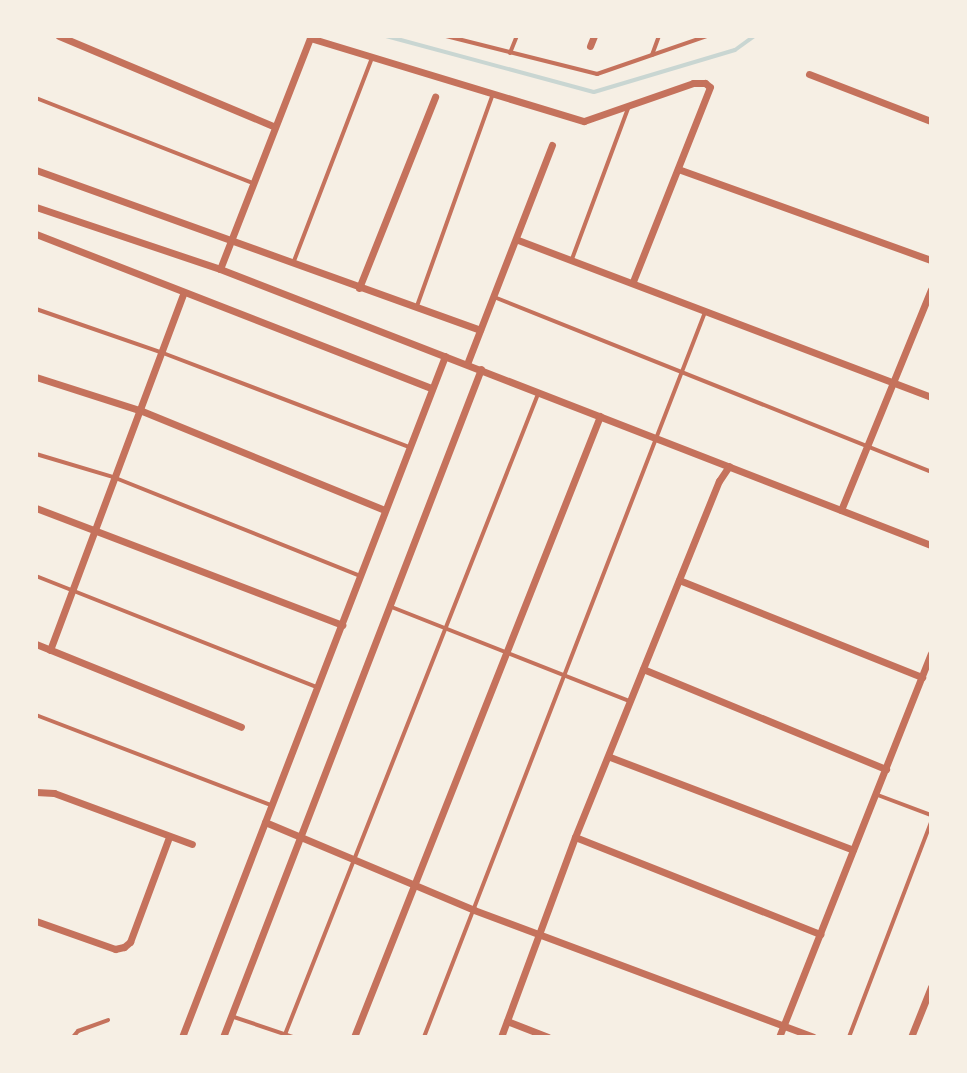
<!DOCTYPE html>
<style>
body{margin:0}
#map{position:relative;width:967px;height:1073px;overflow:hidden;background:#f6efe4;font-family:"Asap Condensed",sans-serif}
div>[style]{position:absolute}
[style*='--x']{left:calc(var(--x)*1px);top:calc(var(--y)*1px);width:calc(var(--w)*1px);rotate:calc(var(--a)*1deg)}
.stream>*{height:4px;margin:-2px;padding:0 2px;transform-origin:2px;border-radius:2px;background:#c9d6d2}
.service>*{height:4px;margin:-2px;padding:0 2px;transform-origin:2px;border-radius:2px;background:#c5725c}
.minor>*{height:7px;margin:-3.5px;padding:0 3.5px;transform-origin:3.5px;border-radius:3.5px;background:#c5725c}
span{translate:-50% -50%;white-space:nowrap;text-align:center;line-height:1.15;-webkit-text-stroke:7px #f6efe4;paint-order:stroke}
.frame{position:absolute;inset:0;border:38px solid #f6efe4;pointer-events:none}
</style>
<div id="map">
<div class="stream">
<div style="--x:386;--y:36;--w:215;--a:15.1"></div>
<div style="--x:594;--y:92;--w:147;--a:-16.6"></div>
<div style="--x:735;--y:50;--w:24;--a:-36"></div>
</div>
<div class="service">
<div style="--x:446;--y:36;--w:156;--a:14.1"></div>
<div style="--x:597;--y:74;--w:116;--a:-19.1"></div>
<div style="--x:510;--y:53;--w:18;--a:-68"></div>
<div style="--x:652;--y:55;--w:20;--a:-70"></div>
<div style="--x:36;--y:98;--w:233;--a:21.4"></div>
<div style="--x:572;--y:259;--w:163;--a:-69.6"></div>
<div style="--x:294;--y:261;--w:217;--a:-69"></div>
<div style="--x:494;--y:297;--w:471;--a:21.8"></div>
<div style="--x:417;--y:306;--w:225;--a:-70.3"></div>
<div style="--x:36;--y:309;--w:134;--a:19.1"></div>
<div style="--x:163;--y:353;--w:263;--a:20.9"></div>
<div style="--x:36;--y:454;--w:80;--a:16.6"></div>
<div style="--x:113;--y:477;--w:266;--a:21.8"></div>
<div style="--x:36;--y:576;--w:302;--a:21.6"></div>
<div style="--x:389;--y:606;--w:258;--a:21.6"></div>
<div style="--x:36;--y:715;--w:251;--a:21"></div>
<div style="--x:875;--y:794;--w:60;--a:20.6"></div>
<div style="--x:231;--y:1016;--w:65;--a:18.7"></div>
<div style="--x:73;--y:1037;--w:8;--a:-50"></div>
<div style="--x:78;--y:1031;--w:32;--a:-20"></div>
<div style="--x:284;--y:1037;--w:691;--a:-68.44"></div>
<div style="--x:424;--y:1037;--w:778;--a:-68.81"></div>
<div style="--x:849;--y:1037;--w:230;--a:-69.1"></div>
</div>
<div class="minor">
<div style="--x:59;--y:36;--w:234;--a:22.8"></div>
<div style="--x:310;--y:38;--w:286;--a:16.9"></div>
<div style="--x:584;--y:121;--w:115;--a:-19.2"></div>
<div style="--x:693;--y:83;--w:12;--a:0"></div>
<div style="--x:705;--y:83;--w:6;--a:39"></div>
<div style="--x:710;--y:87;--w:209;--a:111.6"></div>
<div style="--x:590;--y:46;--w:11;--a:-68"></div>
<div style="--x:809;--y:74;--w:131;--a:21.1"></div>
<div style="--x:678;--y:169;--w:269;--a:19.8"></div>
<div style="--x:36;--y:170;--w:472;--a:19.8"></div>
<div style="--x:36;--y:207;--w:194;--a:18.6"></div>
<div style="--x:220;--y:269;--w:763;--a:21.22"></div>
<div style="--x:36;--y:234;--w:425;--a:21.3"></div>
<div style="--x:518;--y:240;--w:442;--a:20.8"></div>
<div style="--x:220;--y:269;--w:250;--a:-68.7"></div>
<div style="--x:359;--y:288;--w:206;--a:-68.3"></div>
<div style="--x:467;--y:364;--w:235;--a:-68.8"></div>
<div style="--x:36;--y:377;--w:111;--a:17.8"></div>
<div style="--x:142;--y:411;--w:262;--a:22.2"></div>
<div style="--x:36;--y:508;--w:328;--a:20.9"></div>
<div style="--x:841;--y:510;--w:238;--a:-67.8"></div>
<div style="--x:679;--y:580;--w:262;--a:21.8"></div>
<div style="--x:36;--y:644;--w:221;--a:22"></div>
<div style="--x:50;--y:650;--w:382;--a:-69.5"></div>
<div style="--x:643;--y:669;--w:263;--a:22.4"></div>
<div style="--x:610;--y:757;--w:260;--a:20.9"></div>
<div style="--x:36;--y:792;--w:18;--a:3"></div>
<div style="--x:54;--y:793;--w:147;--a:20.3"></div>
<div style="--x:265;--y:822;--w:227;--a:22.8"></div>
<div style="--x:474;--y:910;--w:362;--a:20.5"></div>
<div style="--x:575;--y:837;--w:264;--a:21.6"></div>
<div style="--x:36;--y:921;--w:84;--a:19.5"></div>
<div style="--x:115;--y:949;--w:9;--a:-13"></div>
<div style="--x:124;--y:947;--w:8;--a:-40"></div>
<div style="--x:130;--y:942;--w:112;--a:-69.6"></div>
<div style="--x:507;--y:1021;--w:44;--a:21.3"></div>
<div style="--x:182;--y:1037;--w:730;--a:-68.88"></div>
<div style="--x:223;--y:1037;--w:716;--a:-68.88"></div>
<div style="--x:354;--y:1037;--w:668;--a:-68.39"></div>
<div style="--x:501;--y:1037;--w:213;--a:-69.7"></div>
<div style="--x:575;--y:837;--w:384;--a:-68"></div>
<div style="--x:719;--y:481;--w:18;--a:-56"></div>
<div style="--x:779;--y:1037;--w:412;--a:-68.4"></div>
<div style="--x:911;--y:1037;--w:54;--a:-68.2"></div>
</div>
<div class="frame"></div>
</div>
